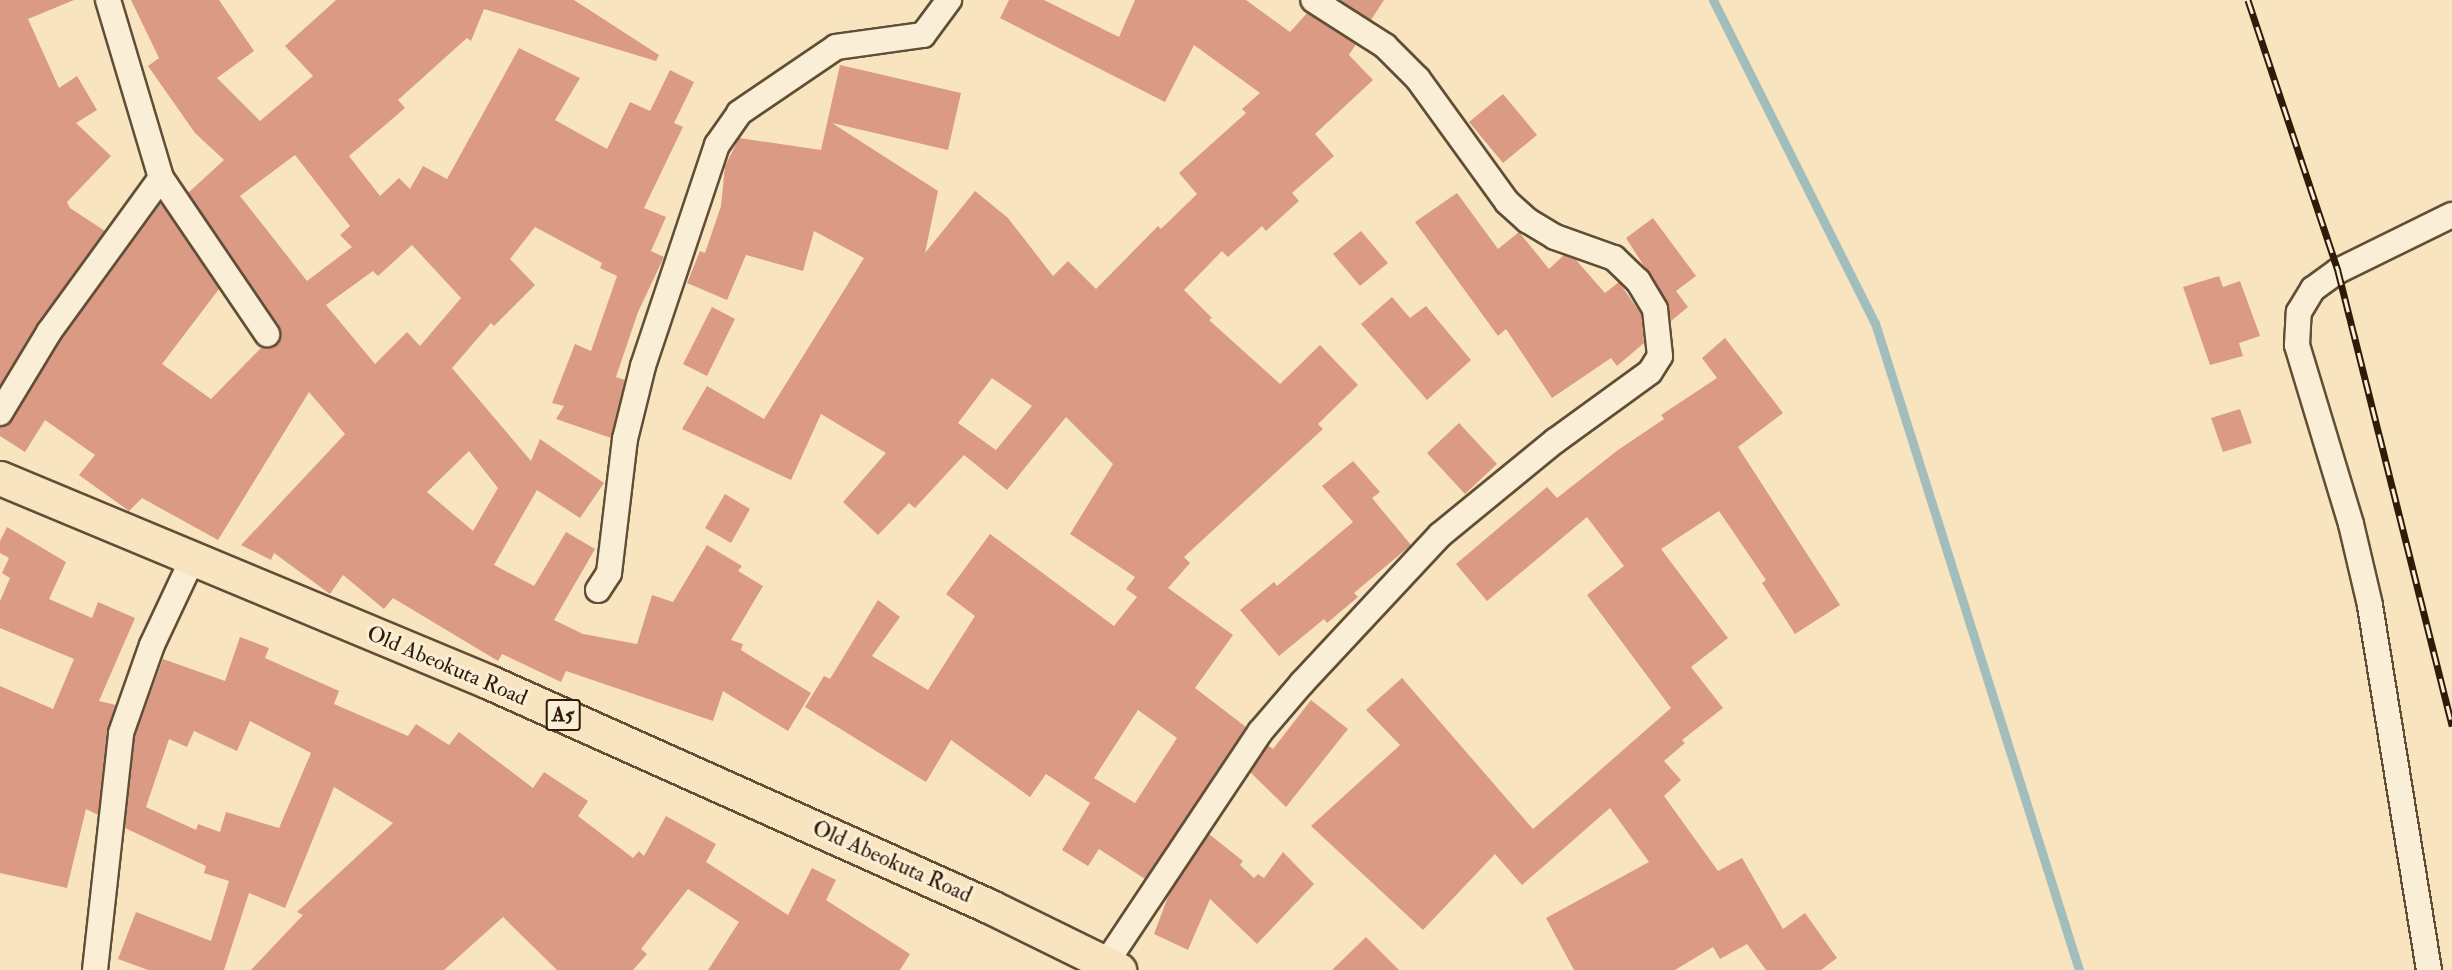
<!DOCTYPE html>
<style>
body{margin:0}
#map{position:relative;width:2452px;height:970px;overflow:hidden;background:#f8e5c0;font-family:"IM FELL Double Pica",serif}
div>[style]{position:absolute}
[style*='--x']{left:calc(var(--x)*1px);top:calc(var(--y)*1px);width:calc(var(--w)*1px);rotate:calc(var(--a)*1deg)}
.stream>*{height:9px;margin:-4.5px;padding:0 4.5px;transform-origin:4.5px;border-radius:4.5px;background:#a1bdbc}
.building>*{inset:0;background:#db9a84}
.roads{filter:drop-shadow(2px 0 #614e36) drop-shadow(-2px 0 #614e36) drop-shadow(0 2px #614e36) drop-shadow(0 -2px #614e36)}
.minor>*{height:24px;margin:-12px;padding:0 12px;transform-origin:12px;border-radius:12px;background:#faeed6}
.trunk>*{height:33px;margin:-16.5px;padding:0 16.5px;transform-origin:16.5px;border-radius:16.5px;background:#f8e5c0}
.rail>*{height:7px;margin-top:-3.5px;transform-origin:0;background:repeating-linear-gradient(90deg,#faeed6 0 14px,#2f1b08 0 28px);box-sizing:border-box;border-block:2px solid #2f1b08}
span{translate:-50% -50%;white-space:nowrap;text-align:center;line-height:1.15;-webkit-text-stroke:6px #faeed6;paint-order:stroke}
.shield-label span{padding:2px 4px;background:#faeed6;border:2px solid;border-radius:4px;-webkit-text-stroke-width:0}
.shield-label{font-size:21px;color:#2f1b08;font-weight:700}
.street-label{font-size:22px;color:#2f1b08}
</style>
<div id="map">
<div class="stream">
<div style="--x:1713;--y:0;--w:361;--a:63.4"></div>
<div style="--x:1875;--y:323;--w:678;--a:72.5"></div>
</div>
<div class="building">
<div style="clip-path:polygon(0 0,74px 0,28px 19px,59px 88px,77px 76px,97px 110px,76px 123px,111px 156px,67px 202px,70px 208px,105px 231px,37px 324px,0 385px)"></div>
<div style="clip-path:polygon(evenodd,131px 0,219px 0,254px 51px,217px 78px,260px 121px,313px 76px,285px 46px,336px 0,574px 0,659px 55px,656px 61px,484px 9px,471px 41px,467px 38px,398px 100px,405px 108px,349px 156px,380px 196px,399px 178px,410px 189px,423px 166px,447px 179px,519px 48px,580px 78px,555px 120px,607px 149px,630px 102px,650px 111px,670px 70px,694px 82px,674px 123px,683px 127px,644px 208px,666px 217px,651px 251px,664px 257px,638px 312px,616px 377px,625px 380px,611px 438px,556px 419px,564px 406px,552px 403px,575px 344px,591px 351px,617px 276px,600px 268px,602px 263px,535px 227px,510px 259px,535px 285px,494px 326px,491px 323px,452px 368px,531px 461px,540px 439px,604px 483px,580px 518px,537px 490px,494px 565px,534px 586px,566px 532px,595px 549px,554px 620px,583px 634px,637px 644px,652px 595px,673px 602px,707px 545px,742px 566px,738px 571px,763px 586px,731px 640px,743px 644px,741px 650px,811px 693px,788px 731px,723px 691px,713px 721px,566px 671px,561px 682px,502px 654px,498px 661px,393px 598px,384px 609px,343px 575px,330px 594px,274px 553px,271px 560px,241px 545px,345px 434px,309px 392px,218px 540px,142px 498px,129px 511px,79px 475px,95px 455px,45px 420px,25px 452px,0 436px,0 427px,12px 420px,61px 340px,161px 203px,219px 289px,162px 364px,211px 399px,262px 347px,274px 346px,280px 340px,279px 326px,188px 193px,224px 160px,195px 133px,148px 66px,159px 58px,131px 0,295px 155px,350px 226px,340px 235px,352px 247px,307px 281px,240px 196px,295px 155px,131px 0,412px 245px,461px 298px,420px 346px,407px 332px,375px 364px,326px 305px,373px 271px,378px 276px,412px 245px,131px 0,469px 451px,498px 488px,473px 531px,427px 492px,469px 451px)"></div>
<div style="clip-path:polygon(evenodd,1009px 0,1044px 0,1119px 37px,1135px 0,1246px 0,1290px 32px,1307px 13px,1356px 44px,1349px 55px,1373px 80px,1315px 134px,1334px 156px,1292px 193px,1299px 201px,1266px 231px,1262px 226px,1228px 257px,1222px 251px,1184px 290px,1212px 318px,1209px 320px,1280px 384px,1320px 345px,1358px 385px,1318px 424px,1323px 429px,1184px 557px,1190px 563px,1168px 588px,1233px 635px,1195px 688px,1246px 727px,1145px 879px,1099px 849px,1088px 866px,1062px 850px,1090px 803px,1046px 774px,1030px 797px,951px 740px,926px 782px,805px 707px,824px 676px,830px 679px,878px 600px,900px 617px,872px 656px,928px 690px,975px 616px,946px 594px,990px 534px,1114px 626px,1137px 597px,1126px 589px,1135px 577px,1070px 534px,1113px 464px,1066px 417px,1007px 490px,964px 455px,915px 508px,909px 503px,878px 535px,843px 502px,886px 453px,821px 414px,791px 480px,682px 429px,707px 386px,764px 419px,864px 258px,814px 231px,803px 271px,746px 255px,727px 300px,687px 283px,700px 251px,705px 253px,721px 206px,725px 166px,739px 138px,821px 150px,840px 65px,961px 93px,948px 150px,832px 123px,938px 191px,925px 253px,975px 191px,1008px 218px,1053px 276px,1068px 261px,1096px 289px,1158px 226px,1161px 229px,1197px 194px,1179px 173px,1246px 113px,1242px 109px,1260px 93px,1194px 45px,1165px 102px,1000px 18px,1009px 0,992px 378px,1032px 406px,996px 450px,958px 423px,992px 378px,1009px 0,1138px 710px,1177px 738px,1135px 803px,1094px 778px,1138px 710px)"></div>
<div style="clip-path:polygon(1339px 0,1384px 0,1371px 20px)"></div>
<div style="clip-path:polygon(1503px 94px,1537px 135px,1503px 163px,1469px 122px)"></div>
<div style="clip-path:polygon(1457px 193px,1498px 249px,1519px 232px,1549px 269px,1564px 255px,1576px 260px,1605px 293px,1619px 282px,1641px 314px,1644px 343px,1617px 366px,1611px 358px,1552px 398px,1506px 329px,1498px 336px,1415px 222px)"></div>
<div style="clip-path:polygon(1653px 218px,1696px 276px,1676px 291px,1688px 307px,1671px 321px,1667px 302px,1626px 238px)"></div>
<div style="clip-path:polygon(1361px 231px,1388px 263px,1360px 286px,1333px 254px)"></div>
<div style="clip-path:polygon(2219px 276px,2223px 287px,2240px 281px,2260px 336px,2239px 343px,2243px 356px,2210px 365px,2183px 287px)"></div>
<div style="clip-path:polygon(1392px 297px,1410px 318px,1426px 306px,1471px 360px,1427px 400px,1361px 324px)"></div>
<div style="clip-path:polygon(712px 307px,735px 319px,707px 376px,683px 364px)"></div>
<div style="clip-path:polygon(1725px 338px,1783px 413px,1738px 447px,1840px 605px,1795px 634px,1762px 583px,1766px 580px,1719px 511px,1661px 549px,1728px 638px,1691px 667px,1723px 708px,1682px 740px,1685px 743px,1664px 761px,1681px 780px,1664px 796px,1718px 871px,1742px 858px,1783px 929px,1805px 913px,1837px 958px,1821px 970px,1766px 970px,1747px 944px,1720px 959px,1713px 947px,1675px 970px,1574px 970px,1546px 918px,1649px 862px,1610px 808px,1522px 885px,1495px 854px,1423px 930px,1311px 826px,1400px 745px,1366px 710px,1402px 678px,1533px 829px,1671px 708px,1587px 595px,1624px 566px,1587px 517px,1487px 601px,1456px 564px,1547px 487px,1557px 498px,1618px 450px,1664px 419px,1661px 415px,1717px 378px,1702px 358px)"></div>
<div style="clip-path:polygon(2240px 409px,2252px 443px,2223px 452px,2211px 418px)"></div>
<div style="clip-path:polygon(1459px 423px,1497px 464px,1465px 494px,1427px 453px)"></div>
<div style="clip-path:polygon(1353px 461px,1380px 492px,1372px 498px,1411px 545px,1354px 593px,1358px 597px,1327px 623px,1324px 619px,1279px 656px,1240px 610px,1274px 582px,1277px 586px,1353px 522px,1322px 486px)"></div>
<div style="clip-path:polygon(725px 494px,750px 509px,731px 543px,705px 528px)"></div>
<div style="clip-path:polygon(7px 527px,66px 562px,49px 599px,92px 618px,98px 602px,135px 618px,99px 701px,116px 705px,107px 731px,98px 815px,86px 809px,67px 888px,0 873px,0 686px,53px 709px,74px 659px,0 628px,0 601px,10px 578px,2px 573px,9px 558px,0 553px,0 541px)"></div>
<div style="clip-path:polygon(evenodd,240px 637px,269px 648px,265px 658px,339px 691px,334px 704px,408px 736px,416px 724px,449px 745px,459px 732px,533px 788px,544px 772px,588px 801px,578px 816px,633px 858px,639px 851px,644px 856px,666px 816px,716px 844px,706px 862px,788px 915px,812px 868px,836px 880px,826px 900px,910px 954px,900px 970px,708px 970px,739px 922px,688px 889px,641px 949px,647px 954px,633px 970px,557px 970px,503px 917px,444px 970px,251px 970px,303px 915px,297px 912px,393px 823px,334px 787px,285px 908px,249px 893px,224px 970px,148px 970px,118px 959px,136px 912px,211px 941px,229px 881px,204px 873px,206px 866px,125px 828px,135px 736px,163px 659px,225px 681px,240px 637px,250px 721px,311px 753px,279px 828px,226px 812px,220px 832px,198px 824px,196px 830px,146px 807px,169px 739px,187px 747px,194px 731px,237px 751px,250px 721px)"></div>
<div style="clip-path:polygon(1311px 700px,1348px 729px,1286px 807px,1250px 772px,1268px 745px,1273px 749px)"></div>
<div style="clip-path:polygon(1209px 834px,1243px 861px,1240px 865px,1254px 878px,1258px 874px,1264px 878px,1283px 852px,1314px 884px,1257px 944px,1210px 899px,1188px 950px,1154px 934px,1169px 894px)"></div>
<div style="clip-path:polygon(1366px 937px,1399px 970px,1332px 970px)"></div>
</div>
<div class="roads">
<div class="minor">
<div style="--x:108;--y:0;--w:186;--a:73.4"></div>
<div style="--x:161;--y:178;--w:189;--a:55.8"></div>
<div style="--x:0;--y:413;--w:95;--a:-58.8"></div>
<div style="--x:49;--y:332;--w:190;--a:-54"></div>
<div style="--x:598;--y:590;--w:20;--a:-57"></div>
<div style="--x:609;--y:573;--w:135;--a:-83.2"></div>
<div style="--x:625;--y:439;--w:75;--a:-76.1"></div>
<div style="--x:643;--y:366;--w:233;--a:-71.5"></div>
<div style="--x:717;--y:145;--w:39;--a:-55"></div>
<div style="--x:739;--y:113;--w:117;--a:-34.2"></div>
<div style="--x:836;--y:47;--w:88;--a:-7.9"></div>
<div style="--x:923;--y:35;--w:44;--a:-53.4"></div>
<div style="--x:1106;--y:963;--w:278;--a:-56.3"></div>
<div style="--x:1260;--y:732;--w:65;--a:-49.4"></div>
<div style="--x:1302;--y:683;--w:202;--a:-47"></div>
<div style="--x:1440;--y:535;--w:149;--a:-39.3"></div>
<div style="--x:1555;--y:441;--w:117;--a:-36"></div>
<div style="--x:1650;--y:372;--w:19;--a:-58"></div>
<div style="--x:1660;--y:356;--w:47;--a:-96.1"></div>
<div style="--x:1655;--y:309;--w:33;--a:-121"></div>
<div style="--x:1638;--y:281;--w:33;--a:-136"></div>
<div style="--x:1614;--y:258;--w:63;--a:-160.4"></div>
<div style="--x:1555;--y:237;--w:31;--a:-149"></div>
<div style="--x:1528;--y:221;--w:28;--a:-138"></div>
<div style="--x:1507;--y:202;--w:152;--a:-125.9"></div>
<div style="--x:1418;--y:79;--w:47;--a:-135"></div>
<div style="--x:1385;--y:46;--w:85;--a:-147.4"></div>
<div style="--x:95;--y:970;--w:238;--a:-83.7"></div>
<div style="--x:121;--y:733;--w:93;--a:-70.6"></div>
<div style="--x:152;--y:645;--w:94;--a:-64.8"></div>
<div style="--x:2429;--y:970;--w:370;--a:-99.2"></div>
<div style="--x:2370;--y:605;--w:83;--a:-103.2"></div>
<div style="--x:2351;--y:524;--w:187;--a:-106.8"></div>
<div style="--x:2297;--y:345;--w:33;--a:-87"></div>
<div style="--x:2299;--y:312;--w:27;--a:-59"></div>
<div style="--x:2313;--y:289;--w:31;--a:-36"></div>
<div style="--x:2338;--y:271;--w:127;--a:-26.2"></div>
</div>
<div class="trunk">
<div style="--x:0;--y:478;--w:530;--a:22.64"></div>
<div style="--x:489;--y:682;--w:550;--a:24.14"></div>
<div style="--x:991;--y:907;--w:143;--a:26.2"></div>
</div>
</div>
<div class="rail">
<div style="--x:2248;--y:0;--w:286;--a:71.6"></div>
<div style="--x:2338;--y:271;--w:469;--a:75.9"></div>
</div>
<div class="shield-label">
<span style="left:563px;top:715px">A5</span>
</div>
<div class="street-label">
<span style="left:447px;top:666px;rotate:23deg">Old Abeokuta Road</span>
<span style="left:892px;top:862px;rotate:24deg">Old Abeokuta Road</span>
</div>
</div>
